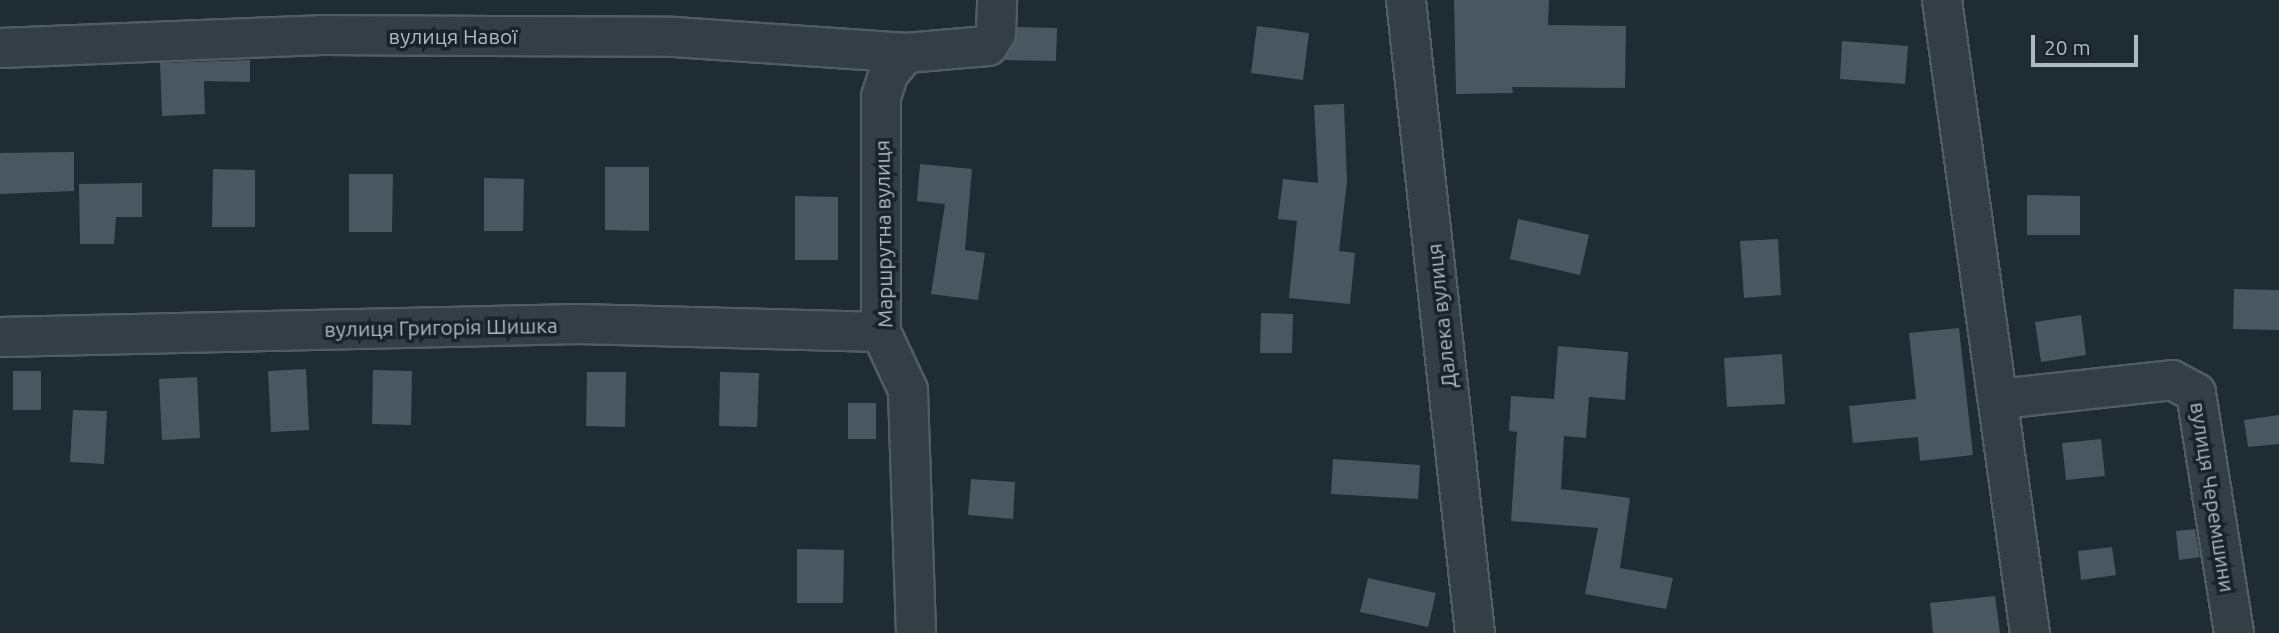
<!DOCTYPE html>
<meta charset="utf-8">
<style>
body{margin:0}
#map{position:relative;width:2279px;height:633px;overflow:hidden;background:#202c34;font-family:Ubuntu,sans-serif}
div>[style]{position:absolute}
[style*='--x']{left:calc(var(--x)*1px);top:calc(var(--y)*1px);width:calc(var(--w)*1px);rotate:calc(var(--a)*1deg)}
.building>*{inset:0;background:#495760}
.roads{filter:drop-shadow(2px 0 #515c63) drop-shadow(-2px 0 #515c63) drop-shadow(0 2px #515c63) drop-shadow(0 -2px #515c63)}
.minor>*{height:38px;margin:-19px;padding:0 19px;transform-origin:19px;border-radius:19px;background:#343e45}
span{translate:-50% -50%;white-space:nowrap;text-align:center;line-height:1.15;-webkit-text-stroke:7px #192329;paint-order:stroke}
.street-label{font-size:21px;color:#aeb9c2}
.scale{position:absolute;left:2031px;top:35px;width:107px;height:32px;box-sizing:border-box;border:4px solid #aeb9c2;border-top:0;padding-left:9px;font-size:21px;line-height:24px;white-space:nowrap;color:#aeb9c2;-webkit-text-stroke:5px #192329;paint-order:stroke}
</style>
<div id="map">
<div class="building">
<div style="clip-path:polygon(1454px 0,1549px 0,1548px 25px,1626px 26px,1625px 88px,1512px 87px,1513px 93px,1456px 94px)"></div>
<div style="clip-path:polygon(1257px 26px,1309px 33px,1303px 80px,1251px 73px)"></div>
<div style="clip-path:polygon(1018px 27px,1057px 28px,1056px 61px,1004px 60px)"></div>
<div style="clip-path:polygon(1842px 41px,1908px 46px,1905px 84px,1840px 79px)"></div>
<div style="clip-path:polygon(250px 60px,250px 82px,204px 81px,205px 114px,162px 116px,160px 63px)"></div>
<div style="clip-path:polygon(1344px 104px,1347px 182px,1339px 251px,1355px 253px,1350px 304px,1289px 298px,1297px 221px,1278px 219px,1283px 179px,1318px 183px,1314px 105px)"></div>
<div style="clip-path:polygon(74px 152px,74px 191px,0 194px,0 153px)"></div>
<div style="clip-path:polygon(920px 164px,972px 169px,965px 250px,985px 253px,978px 300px,931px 294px,945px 204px,917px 201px)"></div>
<div style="clip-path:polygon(605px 167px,649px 167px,649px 231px,605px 230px)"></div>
<div style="clip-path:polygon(213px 169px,255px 170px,255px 227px,212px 227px)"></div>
<div style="clip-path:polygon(349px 174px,393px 174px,392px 232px,349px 232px)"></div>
<div style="clip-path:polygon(484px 178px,524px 179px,523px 231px,484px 231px)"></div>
<div style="clip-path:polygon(142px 183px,142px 217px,116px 217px,114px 244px,80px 244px,79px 184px)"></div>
<div style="clip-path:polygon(2027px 195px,2080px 196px,2080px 235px,2027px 235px)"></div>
<div style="clip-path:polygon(795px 196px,838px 197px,838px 260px,795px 260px)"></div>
<div style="clip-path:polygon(1518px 219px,1589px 235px,1580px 275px,1510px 259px)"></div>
<div style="clip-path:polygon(1778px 239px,1781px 295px,1744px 298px,1740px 241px)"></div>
<div style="clip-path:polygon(2234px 289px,2279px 290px,2279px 330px,2233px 329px)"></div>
<div style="clip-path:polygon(1261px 313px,1293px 314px,1292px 353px,1260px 353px)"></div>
<div style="clip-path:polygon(2081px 315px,2086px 355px,2041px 362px,2035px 322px)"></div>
<div style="clip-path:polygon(1959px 328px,1973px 455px,1920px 461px,1918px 437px,1853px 443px,1849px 406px,1916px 399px,1909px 333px)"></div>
<div style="clip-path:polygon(1558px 346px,1628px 352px,1625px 400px,1589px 397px,1586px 438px,1564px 436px,1561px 489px,1630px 498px,1620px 568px,1673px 578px,1666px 609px,1585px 594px,1598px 528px,1511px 521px,1517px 432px,1509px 431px,1511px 396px,1554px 399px)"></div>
<div style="clip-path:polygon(1782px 354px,1785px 404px,1727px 407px,1724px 358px)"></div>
<div style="clip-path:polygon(306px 369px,309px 430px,271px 432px,268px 371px)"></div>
<div style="clip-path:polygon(373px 370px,412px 371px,411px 425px,372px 424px)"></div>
<div style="clip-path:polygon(13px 371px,41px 371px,41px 410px,13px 410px)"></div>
<div style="clip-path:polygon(587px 372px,626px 372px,625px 427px,586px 426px)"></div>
<div style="clip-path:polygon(720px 372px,759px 373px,757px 427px,719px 426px)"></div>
<div style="clip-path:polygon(197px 377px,200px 438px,162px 440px,159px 379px)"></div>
<div style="clip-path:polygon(848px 403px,876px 403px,876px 439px,848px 439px)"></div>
<div style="clip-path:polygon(73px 410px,107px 411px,104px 464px,70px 462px)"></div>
<div style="clip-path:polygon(2279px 415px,2279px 444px,2248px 447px,2244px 420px)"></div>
<div style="clip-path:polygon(2101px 439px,2105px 476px,2066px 480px,2062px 443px)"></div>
<div style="clip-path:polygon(1333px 459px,1420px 465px,1418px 499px,1331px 494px)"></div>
<div style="clip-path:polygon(971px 479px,1015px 482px,1013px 519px,968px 515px)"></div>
<div style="clip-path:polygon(2195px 529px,2200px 557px,2179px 560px,2176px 531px)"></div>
<div style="clip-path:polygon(2112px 547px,2116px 575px,2081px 580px,2078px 551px)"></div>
<div style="clip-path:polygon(797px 549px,844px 550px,843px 603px,797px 603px)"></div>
<div style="clip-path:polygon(1368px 578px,1436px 593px,1428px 627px,1360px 612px)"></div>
<div style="clip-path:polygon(1995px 596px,2000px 633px,1933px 633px,1930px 603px)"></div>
</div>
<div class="roads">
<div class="minor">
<div style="--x:1406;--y:0;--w:637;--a:83.78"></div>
<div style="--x:1942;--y:0;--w:639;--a:82.09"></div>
<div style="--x:0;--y:48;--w:321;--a:-2.3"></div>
<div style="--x:321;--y:35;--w:353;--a:0.3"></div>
<div style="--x:674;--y:37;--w:233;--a:3.9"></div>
<div style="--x:0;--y:337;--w:579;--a:-1.29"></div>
<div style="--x:579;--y:324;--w:302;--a:1.5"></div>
<div style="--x:2000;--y:399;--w:173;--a:-6.3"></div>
<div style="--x:2172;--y:380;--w:27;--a:28"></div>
<div style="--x:2196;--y:393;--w:243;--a:81"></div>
<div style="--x:916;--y:633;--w:243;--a:-91.9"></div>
<div style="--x:908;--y:390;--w:64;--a:-115"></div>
<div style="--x:881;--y:332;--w:235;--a:-90"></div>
<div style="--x:881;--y:97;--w:25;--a:-72"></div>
<div style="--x:889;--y:73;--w:26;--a:-50"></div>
<div style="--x:906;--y:53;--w:82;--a:-4.9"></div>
<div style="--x:988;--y:46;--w:15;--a:-58"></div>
<div style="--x:996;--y:33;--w:33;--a:-88"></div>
</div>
</div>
<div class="street-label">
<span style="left:453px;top:36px">вулиця Навої</span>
<span style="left:883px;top:234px;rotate:-91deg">Маршрутна вулиця</span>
<span style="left:1441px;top:316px;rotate:-96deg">Далека вулиця</span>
<span style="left:441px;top:327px;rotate:-1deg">вулиця Григорія Шишка</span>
<span style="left:2213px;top:497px;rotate:81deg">вулиця Черемшини</span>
</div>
<div class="scale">20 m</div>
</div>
